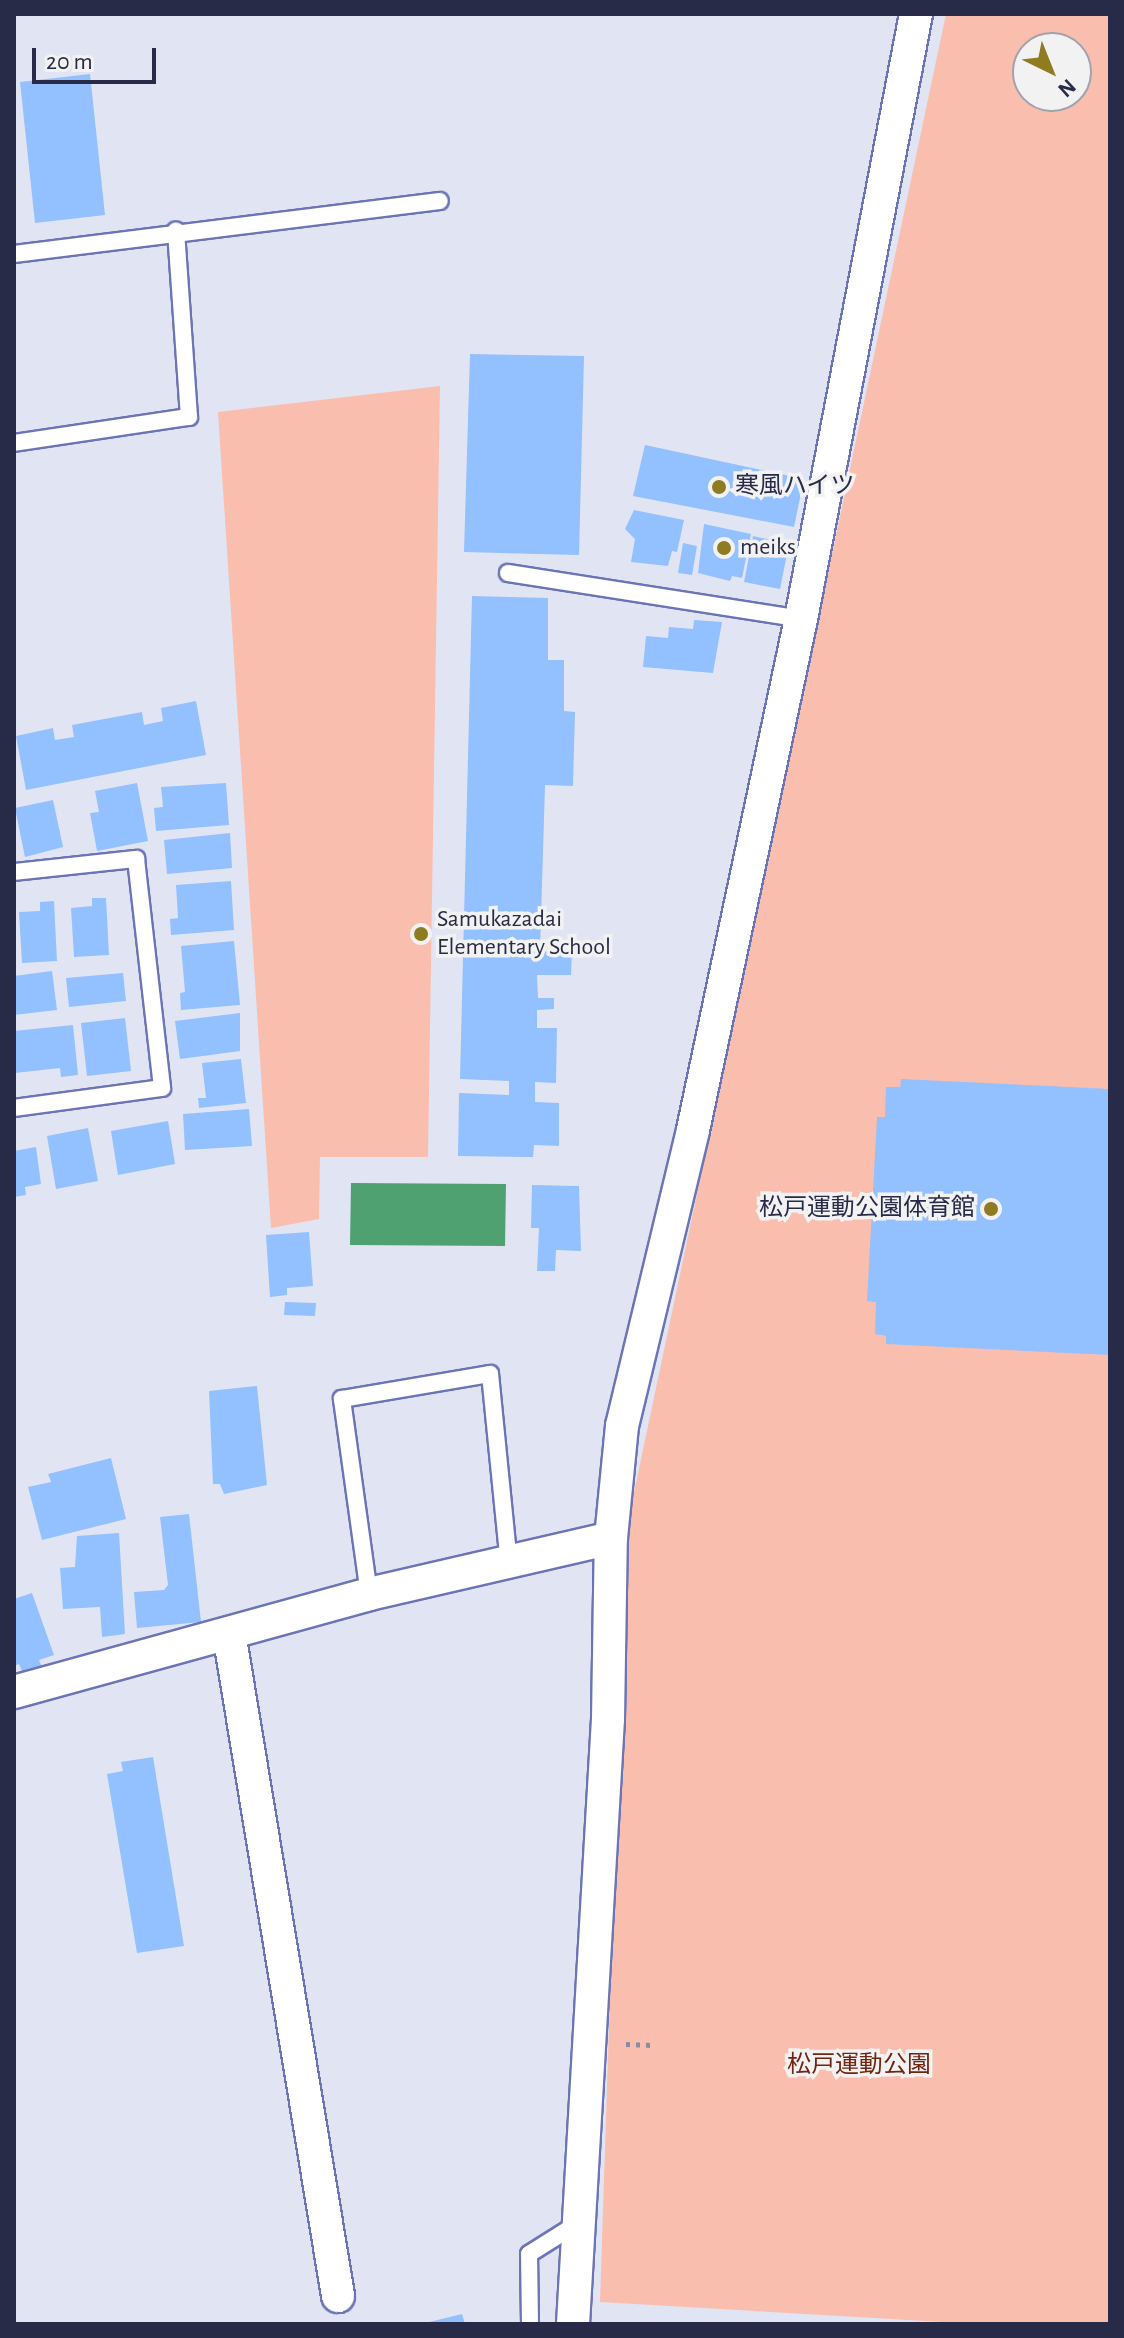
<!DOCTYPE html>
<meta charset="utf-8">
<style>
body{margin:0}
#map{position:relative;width:1124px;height:2338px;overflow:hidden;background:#e1e5f3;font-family:"Alegreya Sans","Noto Sans JP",sans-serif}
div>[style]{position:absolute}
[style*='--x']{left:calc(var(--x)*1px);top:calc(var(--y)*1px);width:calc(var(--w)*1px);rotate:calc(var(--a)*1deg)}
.green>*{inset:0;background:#fabeae}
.water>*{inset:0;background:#50a172}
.building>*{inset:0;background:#93c0fe}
.path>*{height:5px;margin-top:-2.5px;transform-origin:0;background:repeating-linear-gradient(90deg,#888ca1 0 4px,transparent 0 10px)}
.roads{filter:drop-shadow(2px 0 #6b75b6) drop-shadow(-2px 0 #6b75b6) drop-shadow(0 2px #6b75b6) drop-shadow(0 -2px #6b75b6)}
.lane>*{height:16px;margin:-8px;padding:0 8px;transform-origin:8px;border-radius:8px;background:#fff}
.street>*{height:32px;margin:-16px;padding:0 16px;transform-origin:16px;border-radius:16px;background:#fff}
.dots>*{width:22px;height:22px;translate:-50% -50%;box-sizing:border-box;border:4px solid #f2f2f2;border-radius:50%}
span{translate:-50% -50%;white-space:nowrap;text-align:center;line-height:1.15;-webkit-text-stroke:7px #f2f2f2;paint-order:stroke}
.poi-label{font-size:24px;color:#272b47}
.left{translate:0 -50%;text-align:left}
.right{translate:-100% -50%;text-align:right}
.park-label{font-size:24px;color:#6f2510}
.frame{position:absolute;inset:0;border:16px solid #272b47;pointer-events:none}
.north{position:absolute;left:1012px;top:32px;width:80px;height:80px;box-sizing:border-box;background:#f2f2f2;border:2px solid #a1a2ae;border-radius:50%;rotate:137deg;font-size:22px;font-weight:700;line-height:32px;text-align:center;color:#272b47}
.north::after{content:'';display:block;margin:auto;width:28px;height:36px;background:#8f7b21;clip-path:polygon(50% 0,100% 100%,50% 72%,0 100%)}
.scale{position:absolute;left:32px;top:48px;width:124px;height:36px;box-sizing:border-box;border:4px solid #272b47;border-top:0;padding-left:10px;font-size:24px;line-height:28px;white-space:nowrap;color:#272b47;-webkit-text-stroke:6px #f2f2f2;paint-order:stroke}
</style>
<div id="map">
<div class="green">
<div style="clip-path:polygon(evenodd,946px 14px,1110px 14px,1110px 2324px,977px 2324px,600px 2302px,625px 1535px,946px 14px,1028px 48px,1076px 48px,1076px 96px,1028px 96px,1028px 48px)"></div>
<div style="clip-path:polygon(440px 386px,428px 1157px,320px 1157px,319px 1219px,271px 1228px,218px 412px)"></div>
</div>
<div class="water">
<div style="clip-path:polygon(351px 1183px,506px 1184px,505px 1246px,350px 1245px)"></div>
</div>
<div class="building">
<div style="clip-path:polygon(90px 74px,105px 215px,35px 223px,20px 82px)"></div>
<div style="clip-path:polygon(470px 354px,584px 356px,579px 555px,464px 552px)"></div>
<div style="clip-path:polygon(645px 445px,804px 479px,794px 527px,633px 496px)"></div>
<div style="clip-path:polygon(634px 510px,684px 520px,677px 552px,672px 551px,668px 566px,631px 562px,635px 539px,625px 529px)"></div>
<div style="clip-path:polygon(704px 524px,751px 534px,742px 578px,732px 576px,730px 581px,698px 573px)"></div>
<div style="clip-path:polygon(753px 536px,789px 544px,780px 589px,744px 582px)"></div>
<div style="clip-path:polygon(683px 543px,697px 546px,692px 575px,678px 573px)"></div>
<div style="clip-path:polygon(472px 596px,548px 598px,548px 660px,564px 660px,564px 711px,575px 712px,573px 786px,545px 785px,540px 951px,572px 953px,571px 975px,537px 975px,538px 998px,554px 998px,554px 1009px,537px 1010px,537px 1028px,557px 1028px,556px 1083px,535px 1082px,535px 1102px,559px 1103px,559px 1146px,534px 1145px,533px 1157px,458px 1156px,459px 1093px,509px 1095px,509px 1081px,460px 1079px)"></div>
<div style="clip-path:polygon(694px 620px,722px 622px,713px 673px,643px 667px,646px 636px,668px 638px,669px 627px,693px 629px)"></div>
<div style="clip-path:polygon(196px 701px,206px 755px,26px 790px,16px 736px,53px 728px,55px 740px,74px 737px,72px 725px,142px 712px,144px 725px,163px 721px,161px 708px)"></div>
<div style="clip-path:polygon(137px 783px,148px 841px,97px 851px,90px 813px,99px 812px,95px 791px)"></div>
<div style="clip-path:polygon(226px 783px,229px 825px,156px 831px,154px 808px,163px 807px,161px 787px)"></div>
<div style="clip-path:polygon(53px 800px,63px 847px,25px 857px,15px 808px)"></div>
<div style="clip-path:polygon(230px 833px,232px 868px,167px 874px,164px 840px)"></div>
<div style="clip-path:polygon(231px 881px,234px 930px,171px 935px,170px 919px,178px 918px,176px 885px)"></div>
<div style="clip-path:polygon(92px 898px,106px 898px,109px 955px,74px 957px,71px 908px,92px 906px)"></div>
<div style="clip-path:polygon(54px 901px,57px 961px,22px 963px,19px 912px,40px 911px,40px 902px)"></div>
<div style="clip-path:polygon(234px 941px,240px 1005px,181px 1010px,180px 993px,185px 992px,181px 946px)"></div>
<div style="clip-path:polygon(52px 971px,57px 1010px,14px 1015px,14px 976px)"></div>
<div style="clip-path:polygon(123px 973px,126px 1001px,69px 1007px,66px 978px)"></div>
<div style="clip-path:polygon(240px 1013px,240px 1051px,180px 1059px,175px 1021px)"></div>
<div style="clip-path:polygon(125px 1018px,131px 1071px,87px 1076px,81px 1023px)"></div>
<div style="clip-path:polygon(73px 1025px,78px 1075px,61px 1077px,60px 1068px,15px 1073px,14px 1031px)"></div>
<div style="clip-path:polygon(241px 1059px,246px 1103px,199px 1108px,198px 1098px,206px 1098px,202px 1063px)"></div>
<div style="clip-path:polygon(901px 1079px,1110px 1089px,1110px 1355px,886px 1344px,886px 1336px,875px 1334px,876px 1302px,867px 1301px,877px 1117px,885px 1117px,886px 1087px,900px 1087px)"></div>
<div style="clip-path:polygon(249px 1109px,252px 1146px,185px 1150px,183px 1114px)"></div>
<div style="clip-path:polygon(168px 1121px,175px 1164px,118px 1175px,111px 1131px)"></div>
<div style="clip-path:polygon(88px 1128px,98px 1181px,56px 1189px,47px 1136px)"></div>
<div style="clip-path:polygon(36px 1147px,41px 1184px,25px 1187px,26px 1195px,14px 1197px,14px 1151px)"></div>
<div style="clip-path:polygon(532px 1185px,579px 1186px,581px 1251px,556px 1250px,555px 1271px,537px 1271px,539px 1228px,531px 1228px)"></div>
<div style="clip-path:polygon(309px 1232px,313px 1286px,287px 1288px,287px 1295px,270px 1297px,266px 1235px)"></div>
<div style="clip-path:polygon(285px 1302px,316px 1303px,315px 1316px,284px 1315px)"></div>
<div style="clip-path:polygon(257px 1386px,267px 1485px,224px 1494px,220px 1484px,213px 1484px,209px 1391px)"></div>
<div style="clip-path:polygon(111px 1458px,126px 1519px,42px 1540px,28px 1487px,51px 1482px,48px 1474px)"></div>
<div style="clip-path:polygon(189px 1514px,201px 1622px,137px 1628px,134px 1592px,164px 1590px,168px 1585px,160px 1517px)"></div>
<div style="clip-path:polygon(119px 1533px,125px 1634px,102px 1637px,100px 1607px,63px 1609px,60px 1568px,75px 1567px,77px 1536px)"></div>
<div style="clip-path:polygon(32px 1593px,54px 1655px,39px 1660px,43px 1670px,24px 1676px,19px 1664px,14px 1666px,14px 1599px)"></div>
<div style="clip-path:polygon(153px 1757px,184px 1946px,137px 1953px,107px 1774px,123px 1771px,121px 1762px)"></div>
<div style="clip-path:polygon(462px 2314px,465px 2324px,425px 2324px,425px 2323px)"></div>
</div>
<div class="path">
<div style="--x:626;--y:2044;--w:27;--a:2"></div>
</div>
<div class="roads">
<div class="lane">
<div style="--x:14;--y:254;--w:429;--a:-7.1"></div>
<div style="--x:14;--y:443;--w:177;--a:-8.5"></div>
<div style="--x:189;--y:417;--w:187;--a:-94"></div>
<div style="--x:508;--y:573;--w:297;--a:8.9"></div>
<div style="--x:14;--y:872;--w:123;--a:-6.1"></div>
<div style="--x:136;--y:859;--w:230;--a:83.5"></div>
<div style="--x:162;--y:1088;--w:149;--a:172.3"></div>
<div style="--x:369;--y:1594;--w:197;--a:-97.9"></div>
<div style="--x:342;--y:1399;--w:150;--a:-9.6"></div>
<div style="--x:490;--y:1374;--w:190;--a:84.3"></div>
<div style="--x:530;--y:2324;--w:70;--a:-90.8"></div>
<div style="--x:529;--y:2254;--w:54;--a:-32.2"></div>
</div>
<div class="street">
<div style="--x:229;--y:1633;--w:672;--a:80.66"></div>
<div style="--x:14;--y:1692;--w:368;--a:-15.4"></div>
<div style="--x:369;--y:1594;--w:248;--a:-13"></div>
<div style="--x:573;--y:2324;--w:606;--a:-86.69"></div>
<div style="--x:608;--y:1719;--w:181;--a:-89.1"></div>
<div style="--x:611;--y:1538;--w:113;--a:-84.4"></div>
<div style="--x:622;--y:1426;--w:304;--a:-76.5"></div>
<div style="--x:693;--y:1130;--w:522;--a:-78.07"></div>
<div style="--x:801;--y:619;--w:616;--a:-79.24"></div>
</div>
</div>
<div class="dots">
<div style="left:719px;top:487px;background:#8f7b21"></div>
<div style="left:724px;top:548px;background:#8f7b21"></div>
<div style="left:421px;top:934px;background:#8f7b21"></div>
<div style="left:991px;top:1209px;background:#8f7b21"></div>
</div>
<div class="poi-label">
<span class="left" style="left:735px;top:487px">寒風ハイツ</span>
<span class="left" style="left:740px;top:548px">meiks</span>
<span class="left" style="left:437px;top:934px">Samukazadai<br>Elementary School</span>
<span class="right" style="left:975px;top:1209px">松戸運動公園体育館</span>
</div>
<div class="park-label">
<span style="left:859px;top:2066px">松戸運動公園</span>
</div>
<div class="frame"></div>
<div class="north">N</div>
<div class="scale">20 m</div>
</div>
